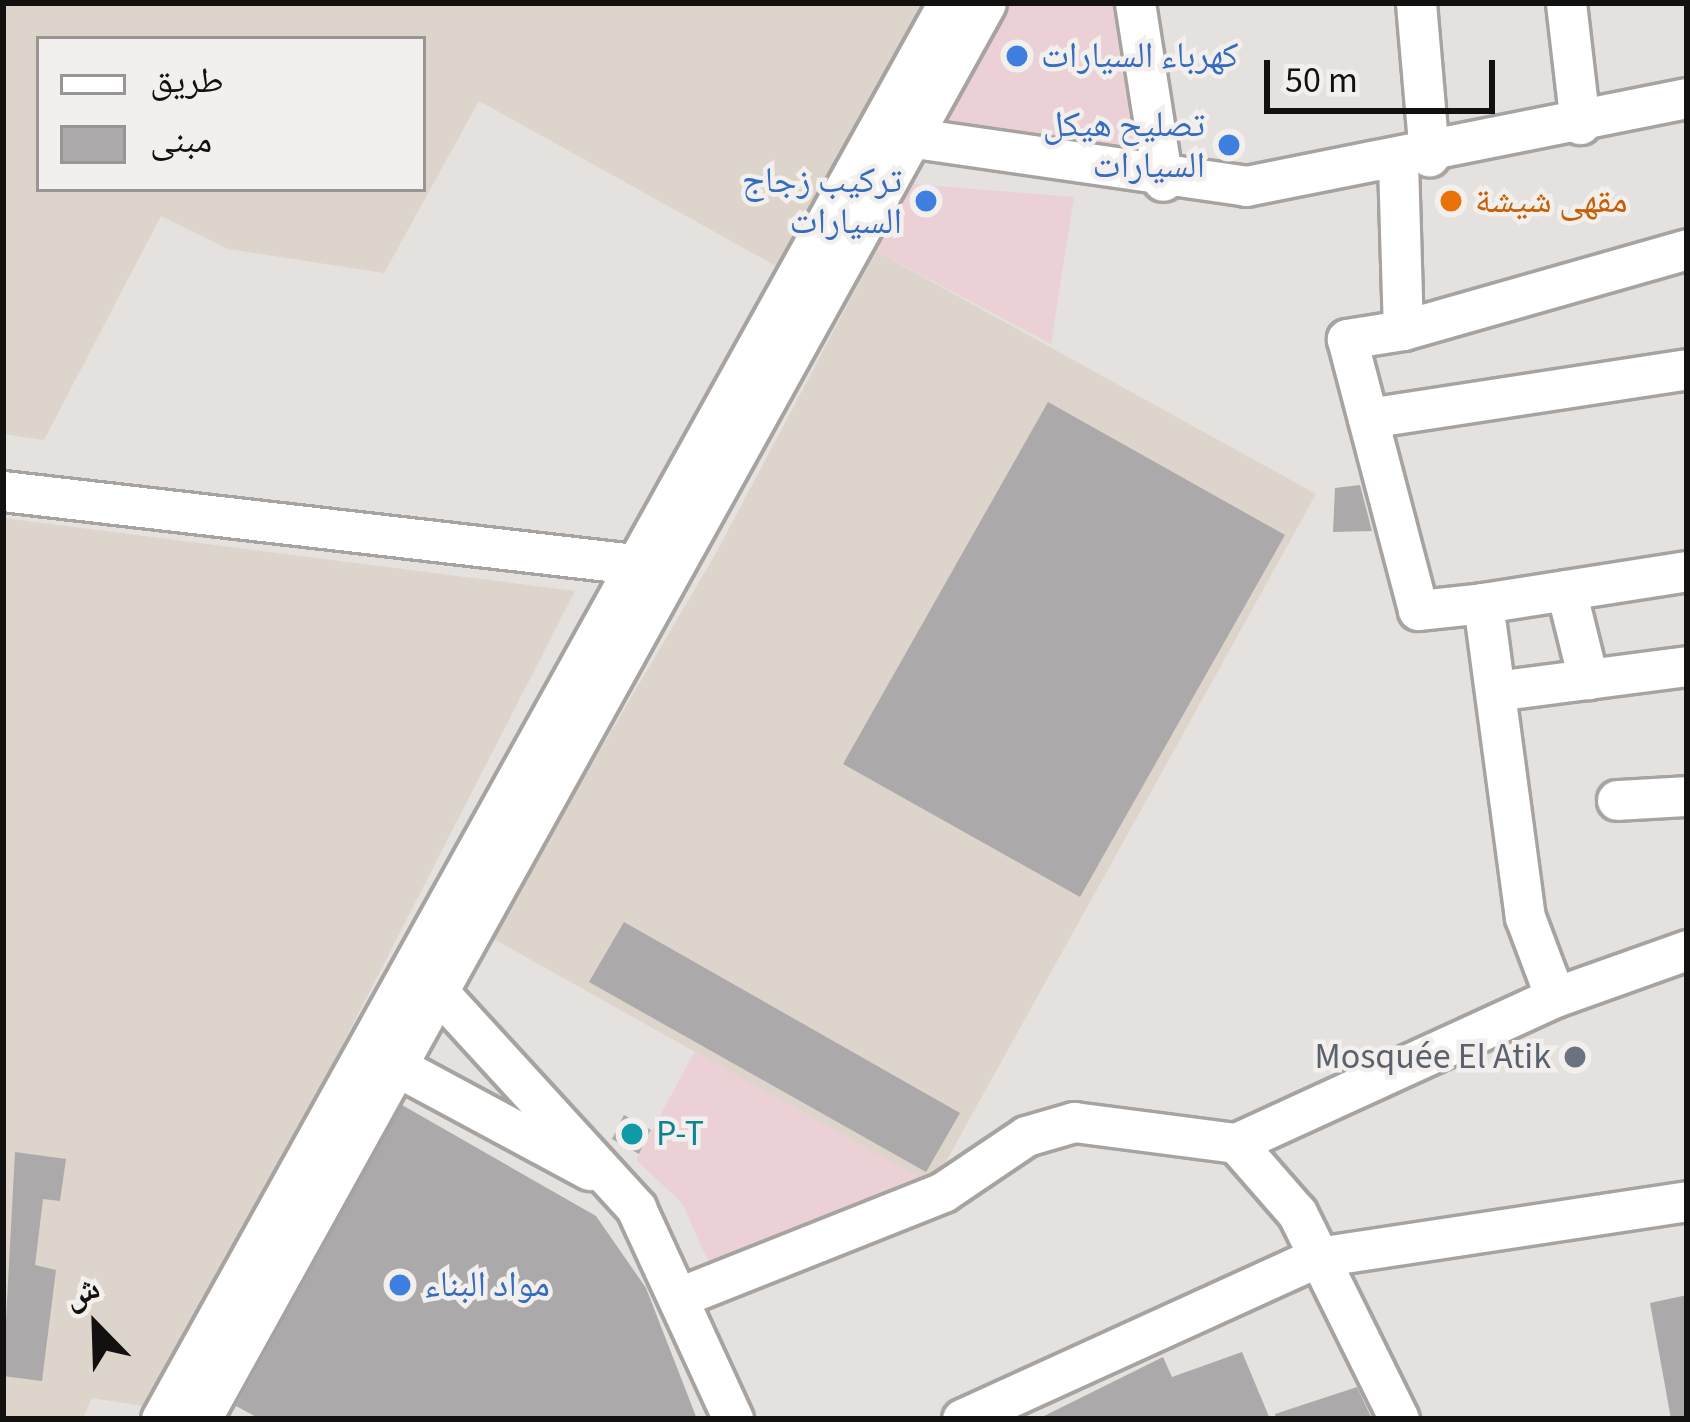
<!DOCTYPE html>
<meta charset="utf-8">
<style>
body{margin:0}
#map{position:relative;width:1690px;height:1422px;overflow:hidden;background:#e4e1de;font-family:"Source Sans 3","Noto Naskh Arabic",sans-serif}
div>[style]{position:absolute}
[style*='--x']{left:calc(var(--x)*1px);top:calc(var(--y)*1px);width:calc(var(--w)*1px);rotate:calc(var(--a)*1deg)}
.commercial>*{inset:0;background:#ebd1d5}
.built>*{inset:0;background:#ddd4cb}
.building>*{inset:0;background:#aca9ab}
.roads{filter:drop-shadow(3px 0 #a6a3a0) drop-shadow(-3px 0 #a6a3a0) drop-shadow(0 3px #a6a3a0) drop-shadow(0 -3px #a6a3a0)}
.minor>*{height:39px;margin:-19.5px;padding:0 19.5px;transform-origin:19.5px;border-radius:19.5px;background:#fff}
.dots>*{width:33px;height:33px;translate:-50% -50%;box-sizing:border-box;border:6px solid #f2efec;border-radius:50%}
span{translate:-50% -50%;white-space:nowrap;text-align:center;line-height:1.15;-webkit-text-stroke:9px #f2efec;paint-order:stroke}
.shop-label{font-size:36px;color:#366cbe}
.left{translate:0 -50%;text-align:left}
.right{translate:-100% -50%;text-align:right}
.food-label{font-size:36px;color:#c56008}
.worship-label{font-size:36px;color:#5b616d}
.culture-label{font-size:36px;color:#0d838f}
.frame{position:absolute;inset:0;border:6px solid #121110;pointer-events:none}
.legend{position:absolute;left:36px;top:36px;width:390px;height:156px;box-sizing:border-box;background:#f2efec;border:3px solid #989694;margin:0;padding:15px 21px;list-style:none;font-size:36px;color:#121110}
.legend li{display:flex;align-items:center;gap:24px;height:60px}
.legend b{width:60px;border:3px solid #989694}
.north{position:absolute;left:36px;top:1266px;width:120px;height:120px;-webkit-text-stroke:9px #f2efec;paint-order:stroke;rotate:337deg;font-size:33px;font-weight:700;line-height:48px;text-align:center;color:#121110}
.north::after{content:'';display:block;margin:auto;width:42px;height:54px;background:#121110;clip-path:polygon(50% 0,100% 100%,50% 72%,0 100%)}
.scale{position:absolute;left:1264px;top:60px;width:231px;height:54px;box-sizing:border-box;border:6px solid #121110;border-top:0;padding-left:15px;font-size:36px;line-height:42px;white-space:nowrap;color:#121110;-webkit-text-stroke:9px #f2efec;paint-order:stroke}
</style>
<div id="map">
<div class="commercial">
<div style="clip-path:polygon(1007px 3px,1117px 3px,1136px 141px,1123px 156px,940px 135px)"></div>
<div style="clip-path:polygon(913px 184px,1074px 197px,1051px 344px,876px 251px)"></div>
<div style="clip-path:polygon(695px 1051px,921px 1178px,910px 1196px,712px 1270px,682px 1203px,636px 1160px)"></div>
</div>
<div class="built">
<div style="clip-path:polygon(evenodd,3px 3px,923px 3px,776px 266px,479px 101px,384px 273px,228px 249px,161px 216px,44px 440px,3px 434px,3px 3px,39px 39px,423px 39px,423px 189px,39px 189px,39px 39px)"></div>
<div style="clip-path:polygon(876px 251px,1316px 494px,933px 1185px,490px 937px,715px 555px)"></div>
<div style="clip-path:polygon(3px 518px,575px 591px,156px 1408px,92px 1398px,83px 1419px,3px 1419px)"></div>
</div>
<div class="building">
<div style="clip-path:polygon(1048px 402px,1285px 535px,1080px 897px,843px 764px)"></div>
<div style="clip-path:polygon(1360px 485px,1372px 531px,1333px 532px,1335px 488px)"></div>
<div style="clip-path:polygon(624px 922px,960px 1113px,926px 1172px,589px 982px)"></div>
<div style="clip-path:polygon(402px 1105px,596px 1216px,646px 1288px,697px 1419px,260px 1419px,236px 1406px)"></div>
<div style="clip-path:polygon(624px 1115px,651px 1130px,639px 1154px,612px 1139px)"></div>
<div style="clip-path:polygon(15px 1152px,66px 1159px,60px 1201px,43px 1199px,35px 1265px,56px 1270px,42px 1381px,3px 1376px)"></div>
<div style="clip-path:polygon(1687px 1295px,1687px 1419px,1671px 1419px,1650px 1303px)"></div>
<div style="clip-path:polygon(1242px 1352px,1270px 1419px,1038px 1419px,1163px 1357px,1172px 1377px)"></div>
<div style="clip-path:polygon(1357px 1387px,1372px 1419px,1276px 1419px,1275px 1414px)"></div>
</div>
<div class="roads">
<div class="minor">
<div style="--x:1135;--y:3;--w:180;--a:81.1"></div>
<div style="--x:1416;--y:3;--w:154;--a:85.1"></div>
<div style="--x:1566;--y:3;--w:122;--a:83.4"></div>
<div style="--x:887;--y:134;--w:363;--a:8.2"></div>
<div style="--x:1246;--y:186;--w:450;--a:-11.3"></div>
<div style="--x:1398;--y:163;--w:167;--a:88.3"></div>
<div style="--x:1403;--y:330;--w:57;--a:170.9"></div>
<div style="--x:1347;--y:339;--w:280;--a:75.3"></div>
<div style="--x:1418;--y:610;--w:65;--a:-6.1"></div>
<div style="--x:1483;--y:603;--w:317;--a:82.4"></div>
<div style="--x:1525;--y:917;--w:85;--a:69.4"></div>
<div style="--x:1403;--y:330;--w:295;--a:-15.9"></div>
<div style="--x:1368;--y:418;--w:323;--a:-8.7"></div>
<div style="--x:3;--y:491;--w:661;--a:6.6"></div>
<div style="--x:1566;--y:590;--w:92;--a:76.1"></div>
<div style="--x:1483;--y:603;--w:206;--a:-8.9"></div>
<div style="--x:1495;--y:691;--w:194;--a:-7.4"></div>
<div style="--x:1617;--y:800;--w:70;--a:-3.3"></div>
<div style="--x:421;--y:973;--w:319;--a:47.5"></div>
<div style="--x:636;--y:1208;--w:232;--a:65.3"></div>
<div style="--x:372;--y:1053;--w:247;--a:28.3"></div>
<div style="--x:682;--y:1296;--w:281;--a:-21.7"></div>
<div style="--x:943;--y:1192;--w:100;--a:-34"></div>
<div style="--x:1026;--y:1136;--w:50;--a:-16.3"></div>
<div style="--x:1074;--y:1122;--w:163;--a:7.4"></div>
<div style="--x:161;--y:1419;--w:1620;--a:-60.94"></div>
<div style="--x:201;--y:1419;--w:1619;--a:-61"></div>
<div style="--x:962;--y:1419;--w:390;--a:-24.5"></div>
<div style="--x:1317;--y:1257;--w:374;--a:-8.6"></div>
<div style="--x:1399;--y:1419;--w:230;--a:-116.3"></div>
<div style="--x:1297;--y:1213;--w:93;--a:-131.1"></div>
<div style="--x:1236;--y:1143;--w:351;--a:-24.6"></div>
<div style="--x:1555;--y:997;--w:140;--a:-19.6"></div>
</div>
</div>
<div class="dots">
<div style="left:1017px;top:56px;background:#3f7fe0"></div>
<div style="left:1229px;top:145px;background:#3f7fe0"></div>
<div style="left:926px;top:201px;background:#3f7fe0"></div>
<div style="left:1451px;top:201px;background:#e8710a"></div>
<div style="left:1575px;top:1057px;background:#6b7280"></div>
<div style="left:632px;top:1134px;background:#0f9aa8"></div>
<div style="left:400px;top:1285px;background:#3f7fe0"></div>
</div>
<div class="shop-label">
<span class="left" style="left:1041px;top:56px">كهرباء السيارات</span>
<span class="right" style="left:1205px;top:145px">تصليح هيكل<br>السيارات</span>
<span class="right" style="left:902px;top:201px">تركيب زجاج<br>السيارات</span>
<span class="left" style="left:424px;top:1285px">مواد البناء</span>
</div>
<div class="food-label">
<span class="left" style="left:1475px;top:201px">مقهى شيشة</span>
</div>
<div class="worship-label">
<span class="right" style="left:1551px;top:1057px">Mosquée El Atik</span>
</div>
<div class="culture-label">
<span class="left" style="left:656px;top:1134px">P-T</span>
</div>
<div class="frame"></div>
<ul class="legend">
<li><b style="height:15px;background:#fff"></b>طريق</li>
<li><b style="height:33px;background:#aca9ab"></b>مبنى</li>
</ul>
<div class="north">ش</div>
<div class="scale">50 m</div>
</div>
